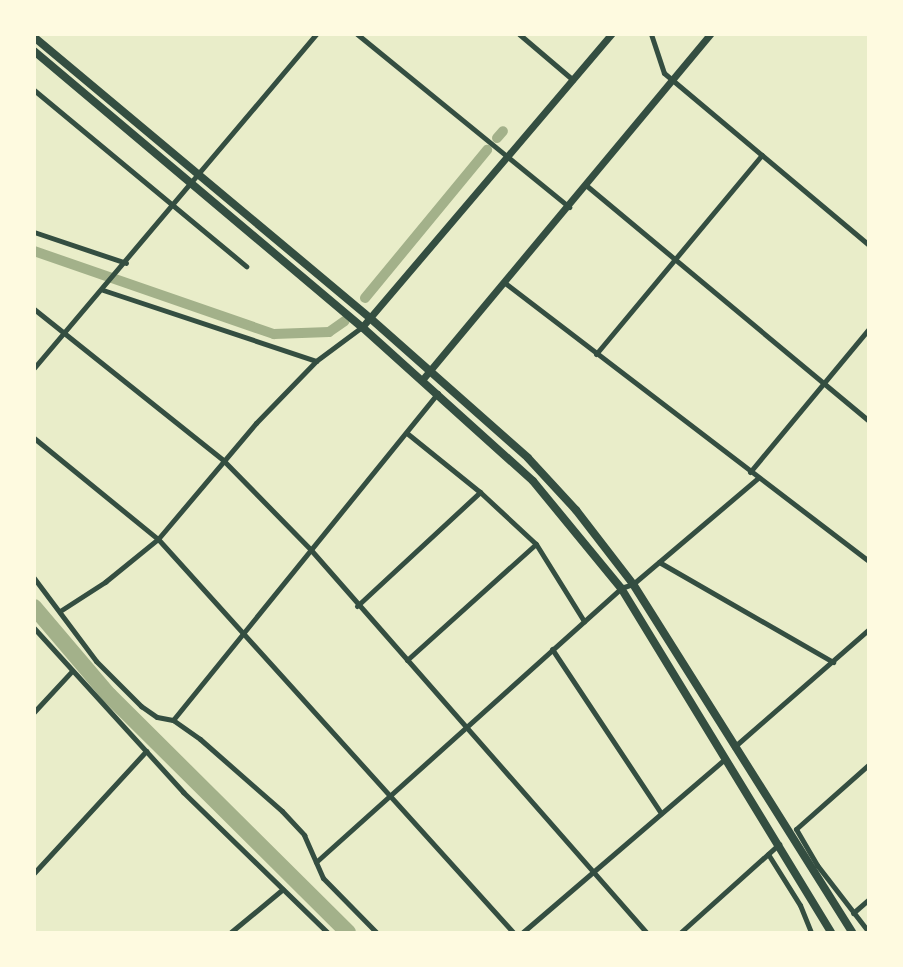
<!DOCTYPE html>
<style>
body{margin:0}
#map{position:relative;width:903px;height:967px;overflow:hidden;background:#e9edc9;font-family:Karla,sans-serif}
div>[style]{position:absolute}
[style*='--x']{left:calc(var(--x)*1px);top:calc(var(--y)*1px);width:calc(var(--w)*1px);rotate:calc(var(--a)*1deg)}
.canal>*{height:10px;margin:-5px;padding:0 5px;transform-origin:5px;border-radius:5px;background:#a3b18a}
.river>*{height:16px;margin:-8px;padding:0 8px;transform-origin:8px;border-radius:8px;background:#a3b18a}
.minor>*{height:5px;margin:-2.5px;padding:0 2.5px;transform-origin:2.5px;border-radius:2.5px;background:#344e41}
.tertiary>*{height:7px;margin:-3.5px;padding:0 3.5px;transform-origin:3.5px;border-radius:3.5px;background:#344e41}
.secondary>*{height:8px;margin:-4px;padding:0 4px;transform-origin:4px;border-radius:4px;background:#344e41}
span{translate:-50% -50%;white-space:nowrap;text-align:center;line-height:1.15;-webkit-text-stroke:5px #fefae0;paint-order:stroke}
.frame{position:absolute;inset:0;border:36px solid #fefae0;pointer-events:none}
</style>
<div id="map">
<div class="canal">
<div style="--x:497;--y:138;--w:9;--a:-49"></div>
<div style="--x:34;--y:251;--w:254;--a:19.1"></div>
<div style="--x:274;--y:334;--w:55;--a:-2.1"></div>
<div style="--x:329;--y:332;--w:19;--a:-35"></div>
<div style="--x:365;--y:298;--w:192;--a:-50.5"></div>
</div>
<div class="river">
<div style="--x:34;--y:607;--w:116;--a:49.6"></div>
<div style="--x:109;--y:695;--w:337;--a:44.8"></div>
</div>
<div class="minor">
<div style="--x:357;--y:34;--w:274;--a:39.2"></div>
<div style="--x:519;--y:34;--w:71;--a:40.4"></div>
<div style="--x:651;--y:34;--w:41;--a:71.6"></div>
<div style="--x:664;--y:73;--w:266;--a:40"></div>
<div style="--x:34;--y:90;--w:276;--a:39.7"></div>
<div style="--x:587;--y:186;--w:366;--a:39.8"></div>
<div style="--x:34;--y:232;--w:97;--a:18.6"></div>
<div style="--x:505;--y:283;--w:457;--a:37.4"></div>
<div style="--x:103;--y:290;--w:225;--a:18.4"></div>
<div style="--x:34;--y:309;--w:242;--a:38.6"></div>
<div style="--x:223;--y:460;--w:126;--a:45.6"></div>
<div style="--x:311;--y:550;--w:508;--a:48.75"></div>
<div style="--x:596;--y:354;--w:259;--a:-50.2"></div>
<div style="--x:34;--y:368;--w:437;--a:-49.8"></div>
<div style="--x:408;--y:434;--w:92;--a:38.9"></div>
<div style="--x:480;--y:492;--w:76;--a:42.9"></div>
<div style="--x:536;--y:544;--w:91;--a:58.1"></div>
<div style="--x:34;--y:438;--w:160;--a:39.2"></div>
<div style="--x:158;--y:539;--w:530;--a:47.91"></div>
<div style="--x:750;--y:472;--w:185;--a:-50.3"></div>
<div style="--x:659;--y:562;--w:201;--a:29.9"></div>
<div style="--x:34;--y:578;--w:104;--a:53.2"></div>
<div style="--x:96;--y:661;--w:64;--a:45"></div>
<div style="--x:141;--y:706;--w:19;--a:35"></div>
<div style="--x:157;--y:717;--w:16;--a:11"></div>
<div style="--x:173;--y:720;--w:33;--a:35"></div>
<div style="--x:200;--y:739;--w:109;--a:41.3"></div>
<div style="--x:282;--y:811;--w:33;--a:47"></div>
<div style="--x:304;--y:835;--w:47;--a:66.2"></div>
<div style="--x:323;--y:878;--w:76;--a:45.5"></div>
<div style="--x:357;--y:606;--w:168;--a:-42.8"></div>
<div style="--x:60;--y:611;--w:54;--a:-32.8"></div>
<div style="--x:105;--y:582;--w:68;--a:-39.1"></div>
<div style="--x:158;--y:539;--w:152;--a:-49.8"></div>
<div style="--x:256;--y:423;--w:86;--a:-45.9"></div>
<div style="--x:316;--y:361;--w:57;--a:-36.5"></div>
<div style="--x:34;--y:628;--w:222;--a:47.7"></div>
<div style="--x:183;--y:792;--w:201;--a:44.2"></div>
<div style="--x:552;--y:649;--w:197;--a:56.4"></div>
<div style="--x:407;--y:660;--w:173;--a:-42"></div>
<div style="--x:34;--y:712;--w:54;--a:-47.2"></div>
<div style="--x:173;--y:720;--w:421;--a:-51"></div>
<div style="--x:734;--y:747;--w:178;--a:-41.1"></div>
<div style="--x:796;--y:829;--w:42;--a:59.7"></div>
<div style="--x:817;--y:865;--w:83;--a:52.3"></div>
<div style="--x:796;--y:829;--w:96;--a:-41.6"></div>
<div style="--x:768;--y:854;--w:60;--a:57.9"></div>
<div style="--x:800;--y:905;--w:29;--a:68"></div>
<div style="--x:316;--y:862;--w:410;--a:-41.9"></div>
<div style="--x:621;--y:588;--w:13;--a:-18"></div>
<div style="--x:633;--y:584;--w:164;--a:-40.3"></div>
<div style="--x:34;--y:873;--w:166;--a:-47.4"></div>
<div style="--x:853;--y:913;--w:20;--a:-41"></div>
<div style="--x:231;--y:932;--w:67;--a:-39.6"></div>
<div style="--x:523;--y:932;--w:267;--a:-40.6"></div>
<div style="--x:681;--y:932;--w:132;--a:-41.9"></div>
</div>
<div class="tertiary">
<div style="--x:362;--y:327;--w:385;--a:-49.6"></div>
<div style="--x:422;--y:380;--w:450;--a:-50.2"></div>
</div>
<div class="secondary">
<div style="--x:34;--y:37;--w:438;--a:39.9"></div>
<div style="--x:370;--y:318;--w:211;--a:41.5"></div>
<div style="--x:528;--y:458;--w:71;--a:47.3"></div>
<div style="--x:576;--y:510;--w:93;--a:52.4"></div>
<div style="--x:633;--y:584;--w:411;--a:57.8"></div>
<div style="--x:34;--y:51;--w:429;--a:40.1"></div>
<div style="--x:362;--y:327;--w:230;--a:42"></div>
<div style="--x:533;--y:481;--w:139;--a:50.6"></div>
<div style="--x:621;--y:588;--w:403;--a:58.6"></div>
</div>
<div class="frame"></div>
</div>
